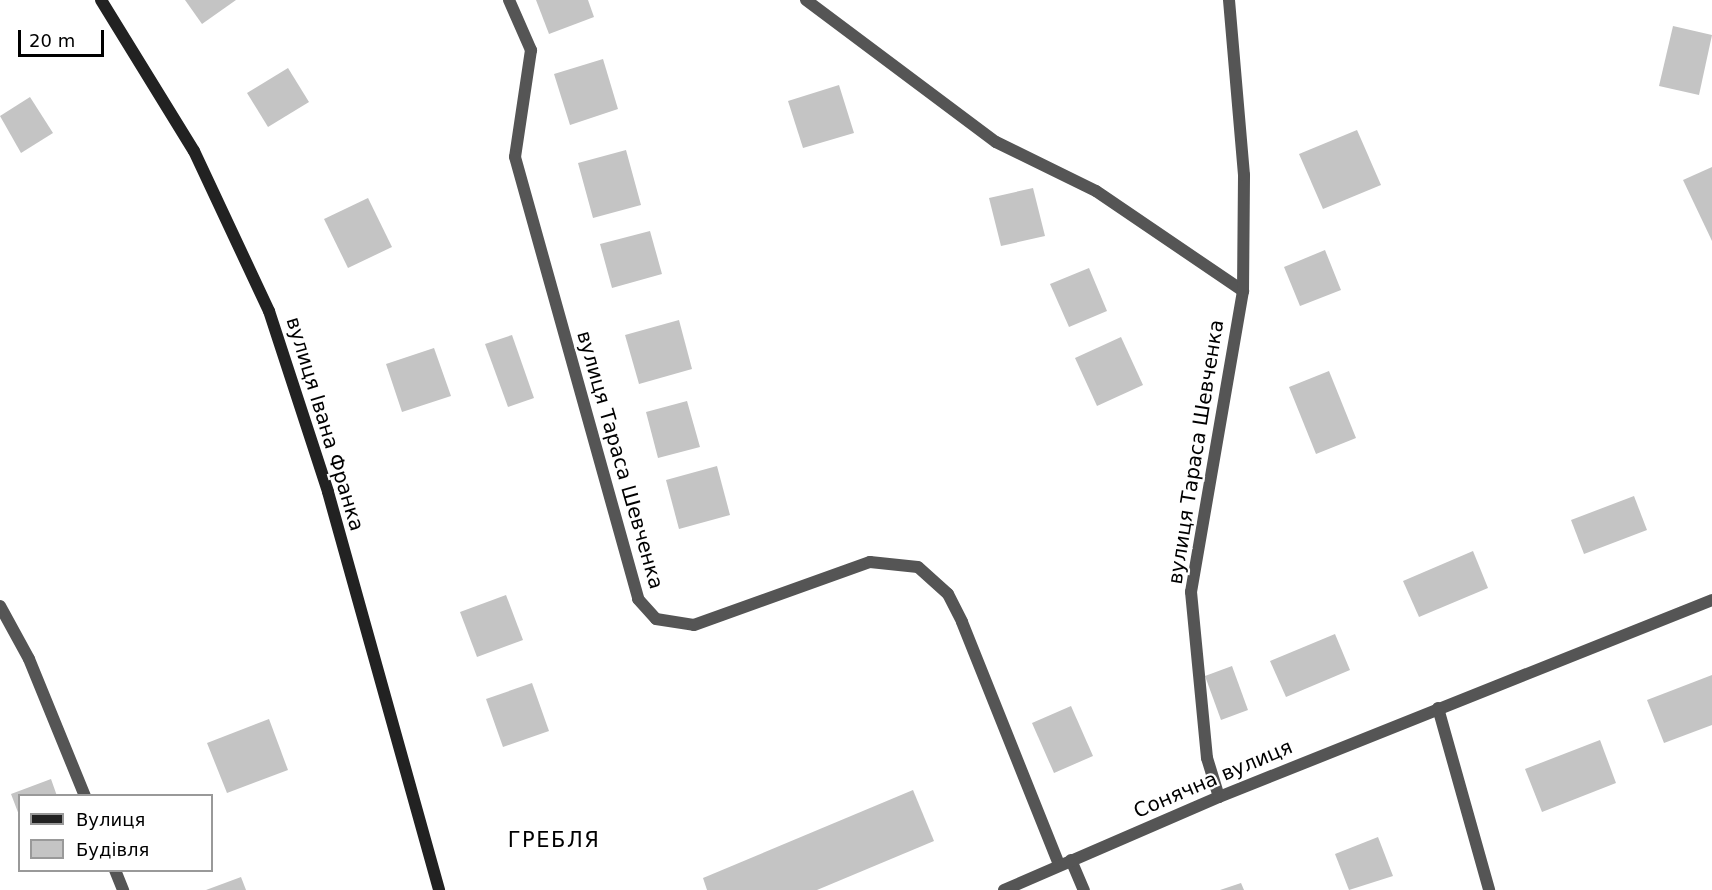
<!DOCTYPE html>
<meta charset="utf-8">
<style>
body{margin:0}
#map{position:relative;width:1712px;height:890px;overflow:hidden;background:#fff;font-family:"DejaVu Sans",sans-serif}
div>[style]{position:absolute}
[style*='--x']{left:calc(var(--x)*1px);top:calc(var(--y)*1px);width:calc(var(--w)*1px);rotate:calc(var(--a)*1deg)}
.building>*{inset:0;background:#c4c4c4}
.lane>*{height:12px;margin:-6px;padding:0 6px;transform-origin:6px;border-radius:6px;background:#555}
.street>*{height:12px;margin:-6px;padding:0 6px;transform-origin:6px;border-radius:6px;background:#555}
.secondary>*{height:12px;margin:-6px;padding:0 6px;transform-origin:6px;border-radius:6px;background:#222}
span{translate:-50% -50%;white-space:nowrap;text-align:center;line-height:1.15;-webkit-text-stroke:4.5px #fff;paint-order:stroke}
.street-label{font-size:20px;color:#000}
.neighbourhood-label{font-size:21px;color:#000;letter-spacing:1.5px}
.legend{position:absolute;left:18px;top:794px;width:195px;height:78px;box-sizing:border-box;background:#fff;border:2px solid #999;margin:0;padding:8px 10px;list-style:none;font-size:18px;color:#000}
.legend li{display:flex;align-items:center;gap:12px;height:30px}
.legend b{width:30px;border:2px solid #999}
.scale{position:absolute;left:18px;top:30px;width:86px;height:27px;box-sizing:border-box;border:3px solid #000;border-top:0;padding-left:8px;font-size:18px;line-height:21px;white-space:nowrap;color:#000;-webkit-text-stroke:4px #fff;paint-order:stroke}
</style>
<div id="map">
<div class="building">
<div style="clip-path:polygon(185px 0,236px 0,202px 24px)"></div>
<div style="clip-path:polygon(536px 0,588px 0,594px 17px,549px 34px)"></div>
<div style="clip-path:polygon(1673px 26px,1712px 35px,1699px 95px,1659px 86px)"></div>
<div style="clip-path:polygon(603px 59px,618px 109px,570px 125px,554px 74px)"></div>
<div style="clip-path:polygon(288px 68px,309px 102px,268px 127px,247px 93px)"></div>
<div style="clip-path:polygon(839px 85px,854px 133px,803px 148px,788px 101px)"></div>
<div style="clip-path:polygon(30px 97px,53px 133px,21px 153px,0 116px)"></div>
<div style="clip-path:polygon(1357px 130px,1381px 185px,1323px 209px,1299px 154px)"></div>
<div style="clip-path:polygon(626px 150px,641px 205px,593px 218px,578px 163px)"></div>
<div style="clip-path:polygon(1712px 167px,1712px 241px,1683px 180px)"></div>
<div style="clip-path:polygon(1033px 188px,1045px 236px,1001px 246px,989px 198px)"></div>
<div style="clip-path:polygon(368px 198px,392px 247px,348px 268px,324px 219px)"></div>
<div style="clip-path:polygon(650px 231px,662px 274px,612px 288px,600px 244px)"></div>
<div style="clip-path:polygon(1325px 250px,1341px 290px,1300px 306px,1284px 267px)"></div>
<div style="clip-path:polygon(1089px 268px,1107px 311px,1069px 327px,1050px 284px)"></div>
<div style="clip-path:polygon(679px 320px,692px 369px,639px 384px,625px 335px)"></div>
<div style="clip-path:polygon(512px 335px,534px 398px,508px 407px,485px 344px)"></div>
<div style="clip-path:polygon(1121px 337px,1143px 385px,1097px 406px,1075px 358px)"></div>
<div style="clip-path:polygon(434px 348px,451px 396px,402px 412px,386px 364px)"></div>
<div style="clip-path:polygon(1329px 371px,1356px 438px,1316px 454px,1289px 387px)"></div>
<div style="clip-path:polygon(687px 401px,700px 447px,658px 458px,646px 412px)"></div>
<div style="clip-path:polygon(717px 466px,730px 515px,679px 529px,666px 480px)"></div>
<div style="clip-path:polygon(1634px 496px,1647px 530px,1584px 554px,1571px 520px)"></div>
<div style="clip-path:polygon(1473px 551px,1488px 588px,1419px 617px,1403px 581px)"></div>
<div style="clip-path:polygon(506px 595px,523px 640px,477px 657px,460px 612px)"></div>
<div style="clip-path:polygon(1335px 634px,1350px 670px,1286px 697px,1270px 661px)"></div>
<div style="clip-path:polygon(1232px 666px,1248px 710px,1221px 720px,1205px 676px)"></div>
<div style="clip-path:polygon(1712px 675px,1712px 725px,1664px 743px,1647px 700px)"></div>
<div style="clip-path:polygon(532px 683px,549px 731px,503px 747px,486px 699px)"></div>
<div style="clip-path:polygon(1071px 706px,1093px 756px,1054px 773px,1032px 723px)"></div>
<div style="clip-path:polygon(269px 719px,288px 770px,227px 793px,207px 743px)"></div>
<div style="clip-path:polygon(1600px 740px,1616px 783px,1542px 812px,1525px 769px)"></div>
<div style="clip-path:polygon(51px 779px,57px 796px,20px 796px,19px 815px,11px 794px)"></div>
<div style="clip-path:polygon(913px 790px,934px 841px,817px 890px,707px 890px,703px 878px)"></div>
<div style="clip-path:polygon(1378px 837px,1393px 876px,1349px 890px,1335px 854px)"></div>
<div style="clip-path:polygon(241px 877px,246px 890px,206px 890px)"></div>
<div style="clip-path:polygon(1241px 883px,1244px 890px,1220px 890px)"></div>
</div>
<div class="lane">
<div style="--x:509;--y:0;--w:55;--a:66.3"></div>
<div style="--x:531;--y:50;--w:108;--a:98.5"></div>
<div style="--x:515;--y:157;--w:459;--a:74.4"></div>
<div style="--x:638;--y:599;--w:27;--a:48"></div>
<div style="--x:656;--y:619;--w:38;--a:9"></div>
<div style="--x:694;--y:625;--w:187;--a:-19.7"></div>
<div style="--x:870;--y:562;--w:48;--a:5.9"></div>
<div style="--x:918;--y:567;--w:40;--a:42"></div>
<div style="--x:948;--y:594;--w:31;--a:63"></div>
<div style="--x:962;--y:622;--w:261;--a:68.2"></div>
<div style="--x:806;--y:0;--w:237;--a:36.8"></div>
<div style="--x:996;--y:142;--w:111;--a:26.1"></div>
<div style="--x:1096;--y:191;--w:178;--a:34.2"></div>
<div style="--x:0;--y:606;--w:60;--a:61.3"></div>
<div style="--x:29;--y:659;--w:148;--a:67.8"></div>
<div style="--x:1071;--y:860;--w:33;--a:67"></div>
<div style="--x:115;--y:870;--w:22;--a:68"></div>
</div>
<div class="street">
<div style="--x:1438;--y:708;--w:189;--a:74.3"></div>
<div style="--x:1219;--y:797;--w:41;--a:-107.1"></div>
<div style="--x:1207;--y:758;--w:167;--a:-95.5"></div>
<div style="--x:1191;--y:592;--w:305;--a:-80.2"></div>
<div style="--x:1243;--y:291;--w:116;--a:-89.5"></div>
<div style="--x:1244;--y:175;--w:176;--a:-94.9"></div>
<div style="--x:1004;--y:890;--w:234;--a:-23.4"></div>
<div style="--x:1219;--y:797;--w:531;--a:-21.78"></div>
</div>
<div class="secondary">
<div style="--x:101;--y:0;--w:177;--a:58.4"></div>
<div style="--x:194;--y:151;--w:177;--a:64.9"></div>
<div style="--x:269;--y:311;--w:190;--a:71.9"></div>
<div style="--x:328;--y:492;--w:413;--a:74.4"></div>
</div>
<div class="street-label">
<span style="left:325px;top:424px;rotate:73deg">вулиця Івана Франка</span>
<span style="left:1196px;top:452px;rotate:-81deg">вулиця Тараса Шевченка</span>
<span style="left:620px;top:460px;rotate:74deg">вулиця Тараса Шевченка</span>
<span style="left:1213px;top:779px;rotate:-23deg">Сонячна вулиця</span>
</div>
<div class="neighbourhood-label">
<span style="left:554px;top:840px">ГРЕБЛЯ</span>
</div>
<ul class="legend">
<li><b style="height:8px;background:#222"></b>Вулиця</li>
<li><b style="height:16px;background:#c4c4c4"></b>Будівля</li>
</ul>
<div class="scale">20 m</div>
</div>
